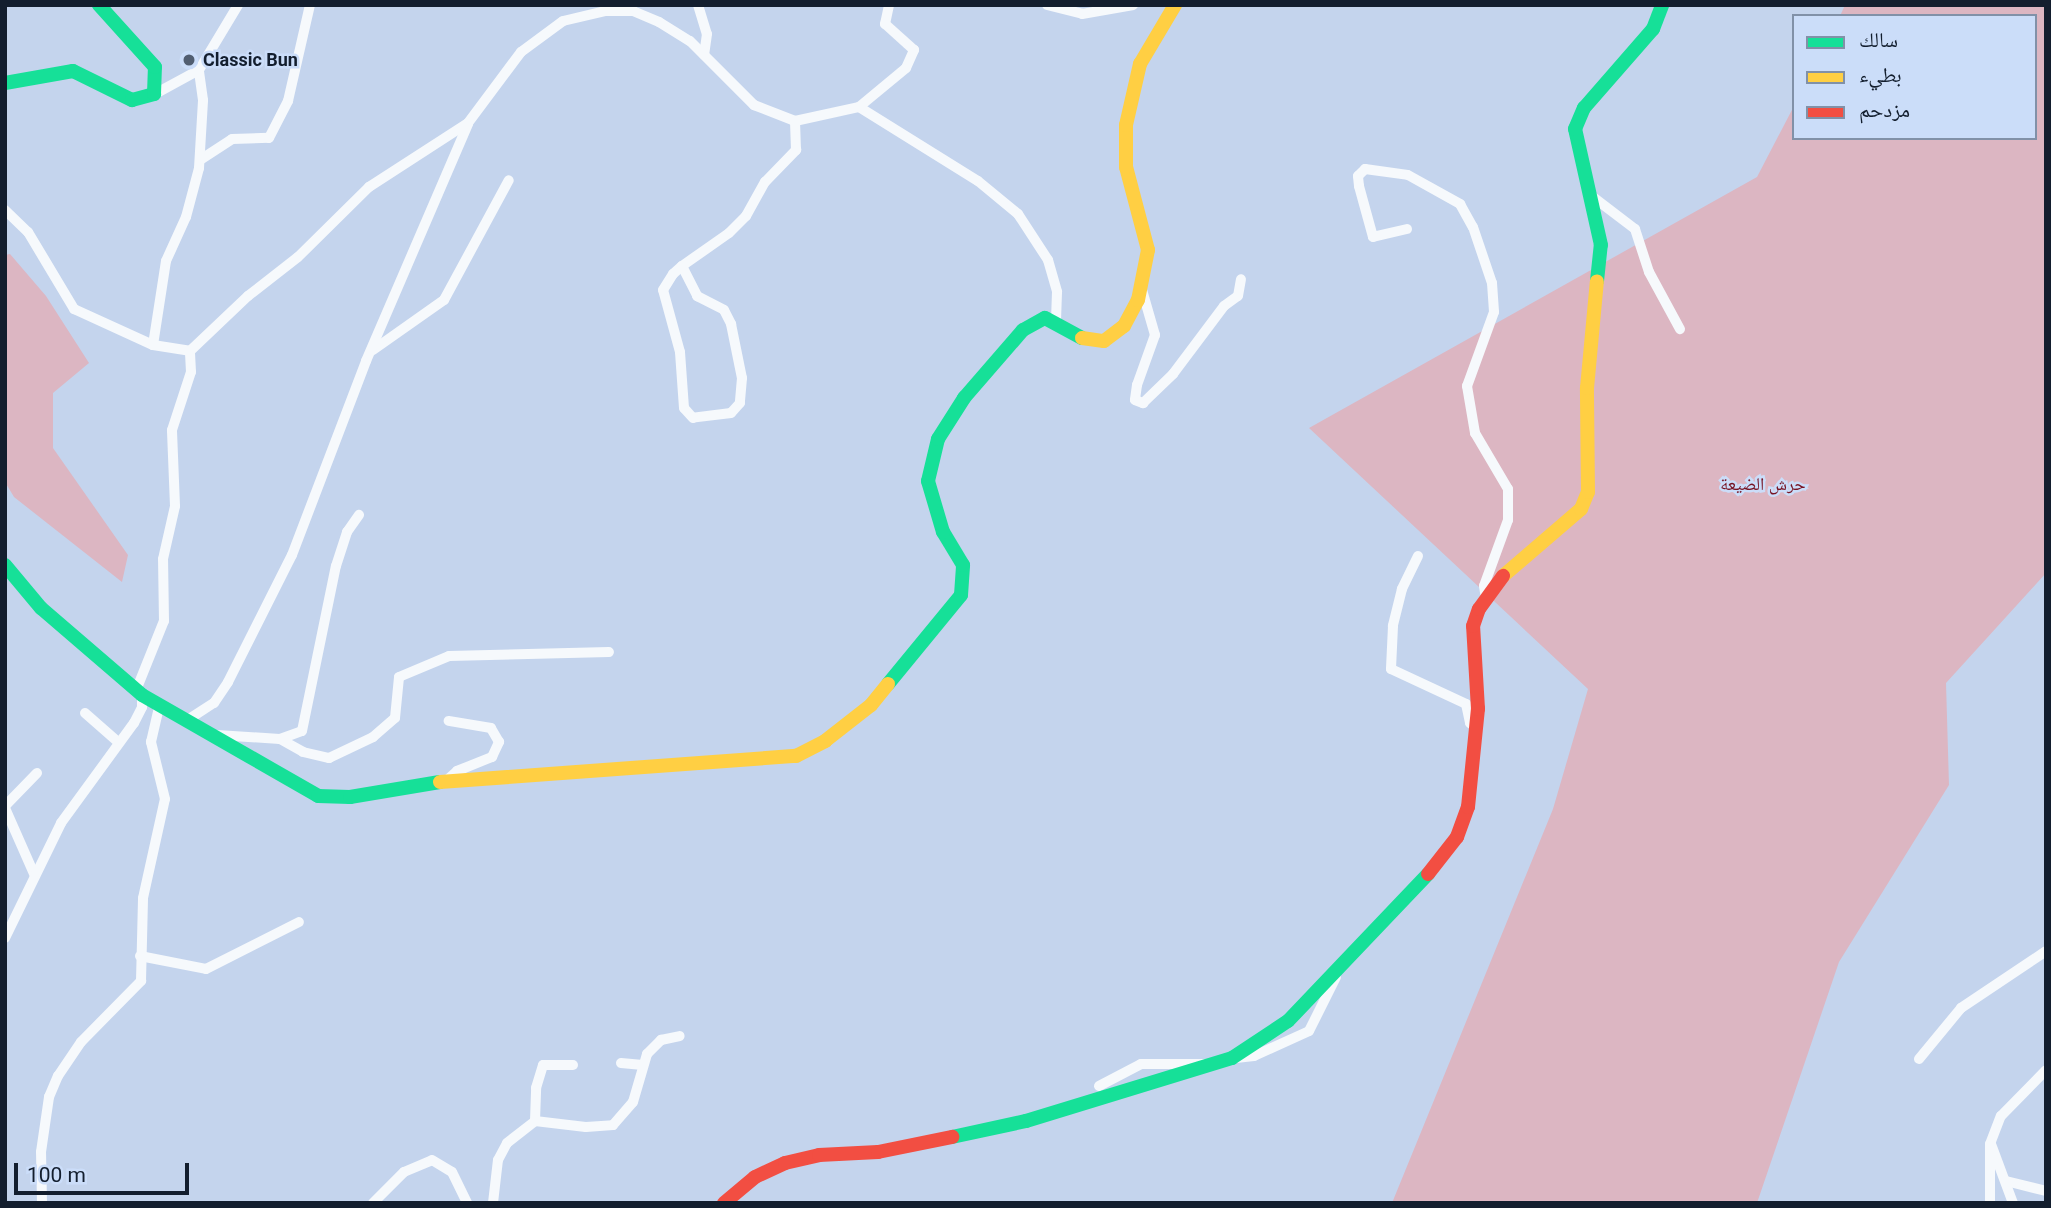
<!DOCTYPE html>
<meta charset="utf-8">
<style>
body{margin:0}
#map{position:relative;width:2051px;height:1208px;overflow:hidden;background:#c4d4ed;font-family:Roboto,"Noto Naskh Arabic",sans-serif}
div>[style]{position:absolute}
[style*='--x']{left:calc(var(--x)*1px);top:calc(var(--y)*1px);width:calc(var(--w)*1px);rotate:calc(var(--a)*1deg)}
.green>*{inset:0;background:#dcb6c2}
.street>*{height:10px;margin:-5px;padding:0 5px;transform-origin:5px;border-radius:5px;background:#f6f9fc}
.fast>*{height:14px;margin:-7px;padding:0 7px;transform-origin:7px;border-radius:7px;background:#16e098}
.slow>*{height:14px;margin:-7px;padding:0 7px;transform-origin:7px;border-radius:7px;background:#ffcf43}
.jam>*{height:14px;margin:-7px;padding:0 7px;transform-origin:7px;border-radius:7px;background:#f24e42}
.dots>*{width:19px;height:19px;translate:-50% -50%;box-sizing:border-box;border:4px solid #cbddf9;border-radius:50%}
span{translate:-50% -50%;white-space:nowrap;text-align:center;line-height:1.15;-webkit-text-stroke:5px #cbddf9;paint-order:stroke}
.poi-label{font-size:18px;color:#131e2e;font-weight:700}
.left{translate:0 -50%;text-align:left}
.park-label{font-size:18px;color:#771323}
.frame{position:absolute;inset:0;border:7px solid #131e2e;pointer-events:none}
.legend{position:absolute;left:1792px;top:14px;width:245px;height:126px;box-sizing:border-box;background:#cbddf9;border:2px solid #8191a8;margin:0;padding:9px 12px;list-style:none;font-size:21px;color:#131e2e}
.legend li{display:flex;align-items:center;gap:14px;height:35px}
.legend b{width:35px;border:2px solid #8191a8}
.scale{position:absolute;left:14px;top:1163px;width:175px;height:32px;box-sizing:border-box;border:4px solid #131e2e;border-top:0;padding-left:9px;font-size:21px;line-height:24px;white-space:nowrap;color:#131e2e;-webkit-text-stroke:5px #cbddf9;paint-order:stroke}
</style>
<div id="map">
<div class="green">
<div style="clip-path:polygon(1845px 5px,2046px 5px,2046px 573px,1946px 683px,1949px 785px,1839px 962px,1757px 1203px,1392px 1203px,1553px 809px,1588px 689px,1309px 428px,1757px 177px,1794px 106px,1794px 138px,2035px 138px,2035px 16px,1840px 16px)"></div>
<div style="clip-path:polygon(10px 254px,46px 296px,89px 363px,53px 393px,53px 448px,128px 555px,122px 582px,14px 497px,5px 482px,5px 255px)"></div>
</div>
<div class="street">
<div style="--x:698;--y:5;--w:30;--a:73"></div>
<div style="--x:707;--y:34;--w:21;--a:98"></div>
<div style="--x:1047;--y:5;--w:36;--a:14"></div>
<div style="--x:1082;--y:14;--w:52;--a:-10"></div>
<div style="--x:153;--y:95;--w:52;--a:-28.5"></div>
<div style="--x:859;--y:107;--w:140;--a:31.9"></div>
<div style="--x:978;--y:181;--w:52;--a:39.5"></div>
<div style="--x:1018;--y:214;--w:55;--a:56.9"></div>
<div style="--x:1048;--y:260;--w:33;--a:74"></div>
<div style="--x:1057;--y:292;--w:31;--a:92"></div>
<div style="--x:200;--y:160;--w:38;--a:-33"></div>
<div style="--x:232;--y:139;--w:37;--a:-2"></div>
<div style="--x:269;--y:138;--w:42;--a:-62.8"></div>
<div style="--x:288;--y:101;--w:98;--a:-77.1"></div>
<div style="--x:1593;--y:197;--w:53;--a:37.3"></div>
<div style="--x:1635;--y:229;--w:45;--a:72"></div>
<div style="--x:1649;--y:272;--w:65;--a:61.5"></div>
<div style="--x:5;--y:210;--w:32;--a:44"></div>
<div style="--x:28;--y:232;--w:90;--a:59.1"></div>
<div style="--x:74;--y:309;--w:87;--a:24.5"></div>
<div style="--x:153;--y:345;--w:37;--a:9"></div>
<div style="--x:1407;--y:229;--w:35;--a:167"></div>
<div style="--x:1373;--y:237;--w:53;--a:-105.4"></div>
<div style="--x:1359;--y:186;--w:10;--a:-96"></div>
<div style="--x:1358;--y:176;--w:10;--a:-45"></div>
<div style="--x:1365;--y:169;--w:43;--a:7.9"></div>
<div style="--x:1408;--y:175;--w:60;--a:29.1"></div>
<div style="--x:1460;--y:204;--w:26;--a:61"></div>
<div style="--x:1473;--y:227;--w:59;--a:71.3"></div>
<div style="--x:1492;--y:283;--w:29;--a:86"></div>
<div style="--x:1494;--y:312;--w:79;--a:110"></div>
<div style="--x:1467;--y:386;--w:48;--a:80.3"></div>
<div style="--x:1475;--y:433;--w:65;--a:59.5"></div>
<div style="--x:1508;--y:489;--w:31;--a:90"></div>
<div style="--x:1508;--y:520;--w:70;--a:110"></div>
<div style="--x:1484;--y:586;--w:13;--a:81"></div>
<div style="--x:682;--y:266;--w:34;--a:63"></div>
<div style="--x:697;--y:296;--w:30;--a:27"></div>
<div style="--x:724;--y:310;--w:16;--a:63"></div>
<div style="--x:731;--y:324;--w:55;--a:78.5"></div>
<div style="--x:742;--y:378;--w:25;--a:95"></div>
<div style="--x:740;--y:403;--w:13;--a:132"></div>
<div style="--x:731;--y:413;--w:38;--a:173"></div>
<div style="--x:693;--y:418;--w:13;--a:-132"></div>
<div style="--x:684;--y:408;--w:56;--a:-94.1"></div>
<div style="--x:680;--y:352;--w:64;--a:-105.3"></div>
<div style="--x:663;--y:290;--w:19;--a:-58"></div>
<div style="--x:673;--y:274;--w:12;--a:-42"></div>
<div style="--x:682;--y:266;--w:57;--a:-35.1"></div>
<div style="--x:729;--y:233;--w:24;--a:-45"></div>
<div style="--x:746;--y:216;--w:39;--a:-61"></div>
<div style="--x:765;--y:182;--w:45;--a:-45.9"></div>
<div style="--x:796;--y:150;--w:29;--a:-92"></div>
<div style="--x:1142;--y:290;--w:47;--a:73.9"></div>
<div style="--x:1155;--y:335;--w:53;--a:109.8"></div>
<div style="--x:1137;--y:385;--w:15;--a:98"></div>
<div style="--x:1135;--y:400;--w:9;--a:21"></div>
<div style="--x:1143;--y:403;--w:42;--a:-44"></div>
<div style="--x:1173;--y:374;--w:85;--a:-53.1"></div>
<div style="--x:1224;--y:306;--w:17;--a:-36"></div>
<div style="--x:1238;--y:296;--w:17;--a:-80"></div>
<div style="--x:153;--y:345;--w:85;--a:-81.2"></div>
<div style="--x:166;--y:261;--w:48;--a:-65.6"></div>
<div style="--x:186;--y:217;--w:51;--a:-75.1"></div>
<div style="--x:199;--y:168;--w:68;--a:-86.6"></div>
<div style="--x:203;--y:100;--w:30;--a:-98"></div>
<div style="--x:199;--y:70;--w:76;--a:-59"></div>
<div style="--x:373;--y:350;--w:87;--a:-35.2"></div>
<div style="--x:444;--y:300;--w:136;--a:-61.6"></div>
<div style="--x:190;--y:351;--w:80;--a:-43.5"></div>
<div style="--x:248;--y:296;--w:63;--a:-38"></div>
<div style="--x:298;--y:257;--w:100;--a:-44.6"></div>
<div style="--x:369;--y:187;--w:118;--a:-32.9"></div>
<div style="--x:468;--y:123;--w:89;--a:-53.3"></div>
<div style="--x:521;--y:52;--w:52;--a:-36.4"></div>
<div style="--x:563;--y:21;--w:43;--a:-13.4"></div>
<div style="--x:605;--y:11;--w:28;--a:0"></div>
<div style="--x:633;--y:11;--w:28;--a:23"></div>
<div style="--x:659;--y:22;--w:36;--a:32"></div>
<div style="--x:690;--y:41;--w:91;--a:45"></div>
<div style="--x:754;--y:105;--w:44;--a:21.3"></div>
<div style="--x:795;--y:121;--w:66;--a:-12.3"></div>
<div style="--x:859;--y:107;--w:61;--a:-39.7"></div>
<div style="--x:906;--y:68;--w:20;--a:-66"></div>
<div style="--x:914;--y:50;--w:39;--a:-138"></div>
<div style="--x:885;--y:24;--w:19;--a:-78"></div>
<div style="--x:1418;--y:556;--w:37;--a:116"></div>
<div style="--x:1402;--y:589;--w:38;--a:104"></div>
<div style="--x:1393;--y:626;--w:43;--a:92.7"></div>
<div style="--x:1391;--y:669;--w:83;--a:25"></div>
<div style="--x:1466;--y:704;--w:19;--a:78"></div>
<div style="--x:1470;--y:723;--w:7;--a:34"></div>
<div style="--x:137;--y:688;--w:72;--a:-68.1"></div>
<div style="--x:164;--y:621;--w:62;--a:-90.9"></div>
<div style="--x:163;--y:559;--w:54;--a:-77.2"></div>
<div style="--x:175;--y:506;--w:76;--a:-92.3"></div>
<div style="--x:172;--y:430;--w:61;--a:-71.9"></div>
<div style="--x:191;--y:372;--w:21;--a:-93"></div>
<div style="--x:85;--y:713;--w:44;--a:41.3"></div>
<div style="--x:189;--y:719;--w:30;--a:-33"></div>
<div style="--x:214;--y:703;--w:25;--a:-56"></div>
<div style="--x:228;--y:682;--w:142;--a:-63.3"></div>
<div style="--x:292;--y:555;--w:208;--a:-69.1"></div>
<div style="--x:366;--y:361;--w:258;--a:-66.7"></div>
<div style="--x:217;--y:735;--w:63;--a:3.6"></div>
<div style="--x:280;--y:739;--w:23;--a:-20"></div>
<div style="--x:302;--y:731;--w:168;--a:-78.4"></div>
<div style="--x:336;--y:566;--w:36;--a:-72"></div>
<div style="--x:347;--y:532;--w:21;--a:-55"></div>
<div style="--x:280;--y:739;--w:26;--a:29"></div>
<div style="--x:303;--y:752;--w:27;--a:13"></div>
<div style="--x:329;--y:758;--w:49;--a:-25.5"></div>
<div style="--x:373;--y:737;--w:29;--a:-41"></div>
<div style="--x:395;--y:718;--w:41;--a:-84.4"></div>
<div style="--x:399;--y:677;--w:54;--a:-22.8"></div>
<div style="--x:449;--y:656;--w:160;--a:-1.4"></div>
<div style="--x:446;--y:781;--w:15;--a:-42"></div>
<div style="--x:457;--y:771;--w:38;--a:-22"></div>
<div style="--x:492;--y:757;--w:17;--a:-65"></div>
<div style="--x:499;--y:742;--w:16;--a:-120"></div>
<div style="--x:491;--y:728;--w:43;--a:-170.5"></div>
<div style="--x:5;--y:806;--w:46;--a:-45.9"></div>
<div style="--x:5;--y:808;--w:74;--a:66.2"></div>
<div style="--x:5;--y:938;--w:128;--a:-64"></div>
<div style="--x:61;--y:823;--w:124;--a:-53.9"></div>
<div style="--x:134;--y:723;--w:18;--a:-63"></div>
<div style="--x:142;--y:707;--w:12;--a:-90"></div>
<div style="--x:140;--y:956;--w:67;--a:11.1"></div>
<div style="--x:206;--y:969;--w:104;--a:-26.8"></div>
<div style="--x:1236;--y:1058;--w:18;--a:-6"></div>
<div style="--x:1254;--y:1056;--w:60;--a:-24.4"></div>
<div style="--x:1309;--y:1031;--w:60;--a:-63.4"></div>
<div style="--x:1919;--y:1059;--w:66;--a:-50.5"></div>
<div style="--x:1961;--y:1008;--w:102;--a:-33.8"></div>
<div style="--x:621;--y:1063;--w:22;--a:5"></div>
<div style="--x:1099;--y:1086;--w:47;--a:-27.6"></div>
<div style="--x:1141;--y:1064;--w:62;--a:0"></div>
<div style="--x:535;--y:1121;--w:33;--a:-88"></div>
<div style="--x:536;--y:1088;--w:24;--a:-73"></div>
<div style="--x:543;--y:1065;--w:30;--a:0"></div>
<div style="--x:1991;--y:1144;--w:63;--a:69.6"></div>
<div style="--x:2006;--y:1181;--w:41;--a:14"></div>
<div style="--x:42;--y:1203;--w:51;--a:-91.1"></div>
<div style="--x:41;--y:1152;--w:56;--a:-81.7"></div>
<div style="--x:49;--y:1097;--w:23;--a:-67"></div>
<div style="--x:58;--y:1076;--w:41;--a:-55.9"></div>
<div style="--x:81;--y:1042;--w:86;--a:-45.5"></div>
<div style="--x:141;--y:981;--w:83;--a:-88.6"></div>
<div style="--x:143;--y:898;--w:101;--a:-77.5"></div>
<div style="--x:165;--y:799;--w:59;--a:-103.8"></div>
<div style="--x:151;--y:742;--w:37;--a:-77"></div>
<div style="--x:373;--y:1203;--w:44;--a:-45"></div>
<div style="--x:404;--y:1172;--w:30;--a:-23"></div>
<div style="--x:432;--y:1160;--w:23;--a:31"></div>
<div style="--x:452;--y:1172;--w:34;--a:64"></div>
<div style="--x:493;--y:1203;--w:43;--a:-83.4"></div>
<div style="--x:498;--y:1160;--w:19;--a:-62"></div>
<div style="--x:507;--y:1143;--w:36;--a:-38"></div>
<div style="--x:535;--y:1121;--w:51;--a:6.7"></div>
<div style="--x:586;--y:1127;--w:27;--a:-4"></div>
<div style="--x:613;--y:1125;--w:30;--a:-49"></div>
<div style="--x:633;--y:1102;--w:50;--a:-73.7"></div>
<div style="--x:647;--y:1054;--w:20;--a:-45"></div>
<div style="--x:661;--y:1040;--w:19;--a:-12"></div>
<div style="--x:1990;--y:1203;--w:59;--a:-90"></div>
<div style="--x:1990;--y:1144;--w:30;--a:-69"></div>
<div style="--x:2001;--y:1116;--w:64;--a:-45.6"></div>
</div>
<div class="fast">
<div style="--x:5;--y:83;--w:69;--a:-10"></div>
<div style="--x:73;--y:71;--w:66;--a:26.2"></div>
<div style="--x:132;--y:100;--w:23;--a:-15"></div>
<div style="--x:154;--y:94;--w:27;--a:-88"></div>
<div style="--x:155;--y:67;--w:84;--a:-132.1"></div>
<div style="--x:1597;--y:281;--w:36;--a:-84"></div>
<div style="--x:1601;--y:245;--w:119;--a:-102.6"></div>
<div style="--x:1575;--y:129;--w:23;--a:-67"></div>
<div style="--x:1584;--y:108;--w:105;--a:-48.9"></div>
<div style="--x:1653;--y:29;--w:26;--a:-69"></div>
<div style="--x:5;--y:565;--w:56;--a:50.1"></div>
<div style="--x:41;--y:608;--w:133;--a:40.7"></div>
<div style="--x:142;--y:695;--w:203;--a:29.8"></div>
<div style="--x:318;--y:796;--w:32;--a:2"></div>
<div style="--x:350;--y:797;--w:91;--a:-9.5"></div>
<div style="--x:888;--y:684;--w:115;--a:-50.6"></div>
<div style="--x:961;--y:595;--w:30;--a:-86"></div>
<div style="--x:963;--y:565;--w:39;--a:-121"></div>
<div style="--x:943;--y:532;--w:53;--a:-106.4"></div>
<div style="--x:928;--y:481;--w:43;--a:-76.6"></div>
<div style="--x:938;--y:439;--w:49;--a:-57.6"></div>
<div style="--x:964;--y:398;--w:90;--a:-49.1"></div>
<div style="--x:1023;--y:330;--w:25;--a:-29"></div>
<div style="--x:1045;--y:318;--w:42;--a:28.4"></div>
<div style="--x:952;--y:1137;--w:76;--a:-12.2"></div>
<div style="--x:1026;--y:1121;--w:215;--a:-17"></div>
<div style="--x:1232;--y:1058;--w:67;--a:-33.5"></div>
<div style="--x:1288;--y:1021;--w:203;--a:-46.4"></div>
</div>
<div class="slow">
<div style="--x:1082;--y:338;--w:22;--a:8"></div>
<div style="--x:1104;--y:341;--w:25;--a:-37"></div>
<div style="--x:1124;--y:326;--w:30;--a:-62"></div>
<div style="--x:1138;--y:300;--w:51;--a:-78.7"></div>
<div style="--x:1148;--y:250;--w:86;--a:-104.8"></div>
<div style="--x:1126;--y:167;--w:42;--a:-90"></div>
<div style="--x:1126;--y:125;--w:63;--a:-77.1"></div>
<div style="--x:1140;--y:64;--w:69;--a:-59.3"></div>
<div style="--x:1503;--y:576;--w:103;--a:-40.7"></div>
<div style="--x:1581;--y:509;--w:18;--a:-68"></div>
<div style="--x:1588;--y:492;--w:104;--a:-90.6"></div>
<div style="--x:1587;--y:388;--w:107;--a:-84.7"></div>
<div style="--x:440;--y:782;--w:357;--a:-4.2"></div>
<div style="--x:796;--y:756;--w:33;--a:-27"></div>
<div style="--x:825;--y:741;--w:58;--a:-38"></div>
<div style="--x:871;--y:705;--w:27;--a:-51"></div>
</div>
<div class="jam">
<div style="--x:1428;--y:874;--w:47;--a:-51.9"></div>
<div style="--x:1457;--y:837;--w:32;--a:-70"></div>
<div style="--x:1468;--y:807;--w:99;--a:-84.2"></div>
<div style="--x:1478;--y:709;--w:83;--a:-93.4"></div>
<div style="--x:1473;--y:626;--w:18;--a:-71"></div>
<div style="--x:1479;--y:609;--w:41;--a:-54"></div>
<div style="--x:724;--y:1203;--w:40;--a:-40"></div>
<div style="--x:755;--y:1177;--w:33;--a:-25"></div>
<div style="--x:785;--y:1163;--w:35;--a:-13"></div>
<div style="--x:819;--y:1155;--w:59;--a:-2.9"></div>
<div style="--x:878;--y:1152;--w:76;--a:-11.5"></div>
</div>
<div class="dots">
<div style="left:189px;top:60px;background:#515e71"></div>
</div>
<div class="poi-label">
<span class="left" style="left:203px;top:60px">Classic Bun</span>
</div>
<div class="park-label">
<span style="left:1763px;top:484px">حرش الضيعة</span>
</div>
<div class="frame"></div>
<ul class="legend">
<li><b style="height:9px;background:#16e098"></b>سالك</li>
<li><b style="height:9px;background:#ffcf43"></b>بطيء</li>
<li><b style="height:9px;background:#f24e42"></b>مزدحم</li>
</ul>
<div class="scale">100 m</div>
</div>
